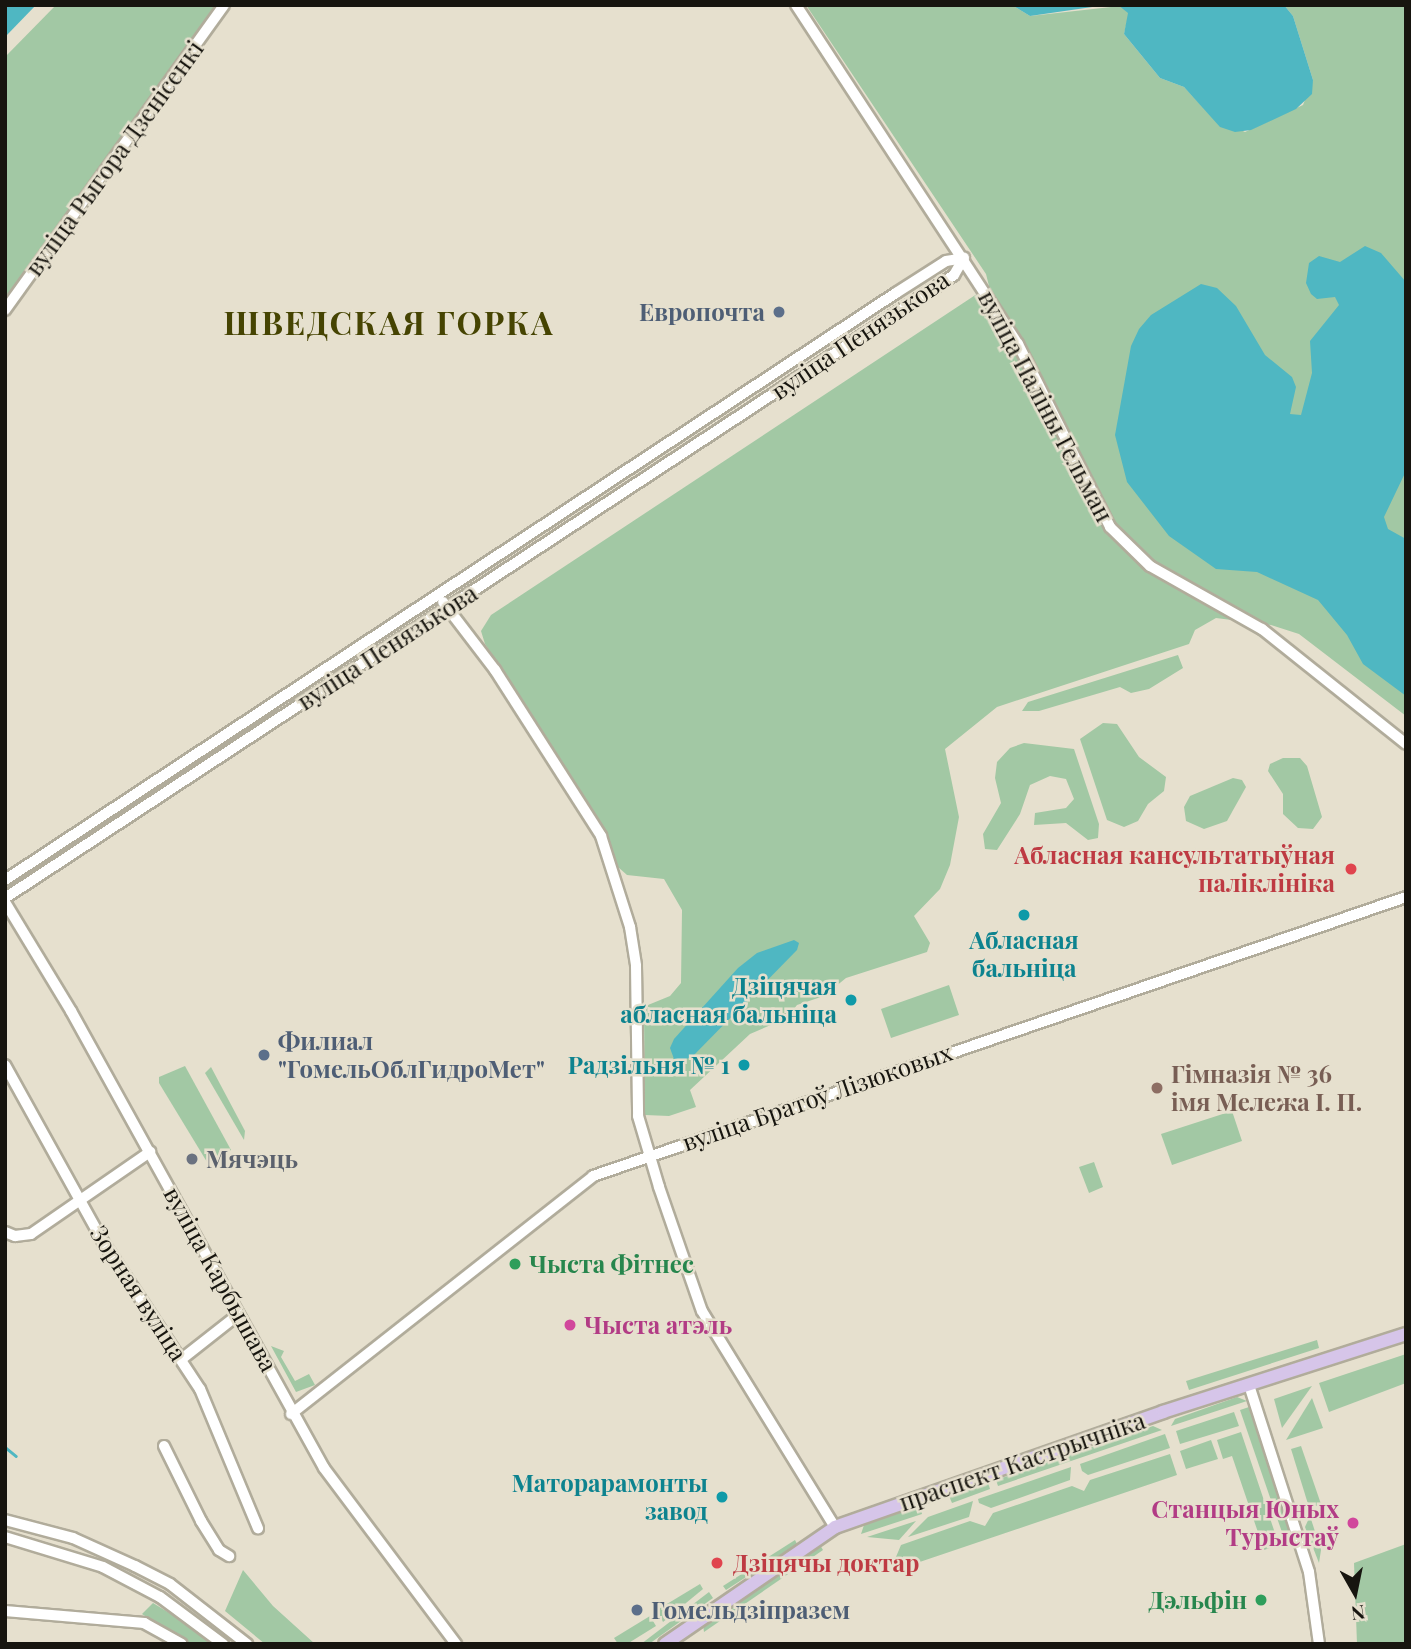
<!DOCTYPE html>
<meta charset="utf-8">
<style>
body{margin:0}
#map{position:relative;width:1411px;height:1649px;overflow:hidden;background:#e6e0ce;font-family:"Playfair Display",serif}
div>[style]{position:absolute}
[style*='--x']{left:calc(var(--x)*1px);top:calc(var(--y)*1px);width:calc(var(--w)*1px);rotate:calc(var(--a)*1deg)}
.green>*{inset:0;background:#a2c8a4}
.water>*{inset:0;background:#4fb7c2}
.stream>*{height:2.5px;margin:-1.25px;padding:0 1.25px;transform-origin:1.25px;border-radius:1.25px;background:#4fb7c2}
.roads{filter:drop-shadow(2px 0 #b1ac9b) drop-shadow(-2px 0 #b1ac9b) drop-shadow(0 2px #b1ac9b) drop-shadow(0 -2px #b1ac9b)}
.minor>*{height:10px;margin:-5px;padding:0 5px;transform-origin:5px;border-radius:5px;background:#fff}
.major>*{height:12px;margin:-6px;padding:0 6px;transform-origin:6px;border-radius:6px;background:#d6c5e9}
.dots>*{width:19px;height:19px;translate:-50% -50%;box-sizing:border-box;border:4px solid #e6e0ce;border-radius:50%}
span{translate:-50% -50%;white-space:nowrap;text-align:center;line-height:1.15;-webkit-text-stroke:5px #e6e0ce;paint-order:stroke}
.street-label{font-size:24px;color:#17150f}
.service-label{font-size:24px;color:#4e5e75;font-weight:700}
.right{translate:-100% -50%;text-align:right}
.left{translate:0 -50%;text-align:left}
.health-label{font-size:24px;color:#be3a42;font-weight:700}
.culture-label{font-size:24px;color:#0d838f;font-weight:700}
.education-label{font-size:24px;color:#785e54;font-weight:700}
.worship-label{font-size:24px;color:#5b616d;font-weight:700}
.leisure-label{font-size:24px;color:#27864d;font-weight:700}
.hotel-label{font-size:24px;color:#b23c85;font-weight:700}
.district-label{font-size:32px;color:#464402;font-weight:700;letter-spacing:2px}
.frame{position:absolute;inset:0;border:7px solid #17150f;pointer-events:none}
.north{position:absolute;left:1320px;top:1558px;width:70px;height:70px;-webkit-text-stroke:5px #e6e0ce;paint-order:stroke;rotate:171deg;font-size:19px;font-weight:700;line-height:28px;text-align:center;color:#17150f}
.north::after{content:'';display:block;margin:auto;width:24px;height:32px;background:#17150f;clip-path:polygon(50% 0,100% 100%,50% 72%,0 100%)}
</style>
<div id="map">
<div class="green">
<div style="clip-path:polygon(56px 5px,220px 5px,5px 303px,5px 57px)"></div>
<div style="clip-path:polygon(806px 5px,1012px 5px,1030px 16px,1120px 6px,1129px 13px,1124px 34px,1160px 78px,1184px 87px,1210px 115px,1245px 132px,1303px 105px,1313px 80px,1293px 16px,1284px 5px,1406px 5px,1406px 716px,1299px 634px,1271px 625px,1216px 618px,1195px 630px,1189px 644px,997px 707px,945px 749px,959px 817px,950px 865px,940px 889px,914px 916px,930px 943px,927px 952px,846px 978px,824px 996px,797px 1005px,787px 1018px,750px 1034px,690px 1090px,696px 1107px,669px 1116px,645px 1115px,644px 1014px,648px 1005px,670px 996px,681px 983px,682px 910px,664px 879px,627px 875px,618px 867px,598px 819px,485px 644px,481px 631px,491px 615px,989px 286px,986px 274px)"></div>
<div style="clip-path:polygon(1178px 655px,1183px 668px,1149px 689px,1131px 693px,1120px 687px,1039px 711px,1022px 711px,1028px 702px)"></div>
<div style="clip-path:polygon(1103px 723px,1117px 724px,1139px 757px,1166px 777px,1164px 791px,1148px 804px,1138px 821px,1124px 827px,1107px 820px,1080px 739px)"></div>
<div style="clip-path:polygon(1024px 743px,1074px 749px,1099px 824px,1098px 838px,1088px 840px,1066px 823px,1034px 825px,1035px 813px,1066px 808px,1074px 799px,1066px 779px,1050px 776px,1030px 785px,1020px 814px,997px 850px,985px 849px,983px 834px,1001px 803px,995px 778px,997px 762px,1010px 748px)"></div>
<div style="clip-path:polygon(1283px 758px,1300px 758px,1307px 766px,1322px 817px,1313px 829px,1298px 828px,1283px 814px,1283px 794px,1268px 771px,1270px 764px)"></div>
<div style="clip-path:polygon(1233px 778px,1242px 780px,1246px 787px,1227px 821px,1204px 829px,1186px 821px,1184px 807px,1190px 796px)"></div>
<div style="clip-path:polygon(949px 985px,959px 1015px,891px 1038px,881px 1009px)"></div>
<div style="clip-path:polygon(185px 1066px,231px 1150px,207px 1162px,159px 1083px,159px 1077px)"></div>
<div style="clip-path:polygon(211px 1067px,245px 1131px,244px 1140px,205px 1073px)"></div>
<div style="clip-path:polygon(1232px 1111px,1242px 1141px,1172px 1165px,1161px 1134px)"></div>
<div style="clip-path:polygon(1094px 1162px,1103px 1187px,1089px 1193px,1079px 1167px)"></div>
<div style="clip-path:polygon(1317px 1340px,1319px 1348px,1189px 1390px,1186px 1381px)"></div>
<div style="clip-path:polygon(271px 1346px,284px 1351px,281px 1357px,295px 1381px,309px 1374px,315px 1385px,296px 1392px)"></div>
<div style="clip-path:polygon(1406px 1354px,1406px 1383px,1329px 1412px,1319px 1383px)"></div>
<div style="clip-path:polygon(1312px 1386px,1282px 1428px,1274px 1399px)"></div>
<div style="clip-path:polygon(1237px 1397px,1247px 1401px,1171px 1426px,1175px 1419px)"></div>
<div style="clip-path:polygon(1312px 1398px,1323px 1428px,1286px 1440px)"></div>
<div style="clip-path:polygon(1249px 1407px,1290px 1523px,1292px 1534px,1286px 1544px,1240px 1410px)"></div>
<div style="clip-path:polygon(1234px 1412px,1239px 1426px,1180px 1444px,1176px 1431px)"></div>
<div style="clip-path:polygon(1153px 1426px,1162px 1430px,998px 1486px,996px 1480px)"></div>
<div style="clip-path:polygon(1241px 1432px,1279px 1545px,1264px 1550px,1232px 1456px,1223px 1459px,1217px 1440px)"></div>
<div style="clip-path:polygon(1165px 1434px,1170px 1448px,1088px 1475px,1082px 1471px,1080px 1464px)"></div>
<div style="clip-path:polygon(1211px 1440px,1218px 1459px,1186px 1469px,1180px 1451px)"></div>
<div style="clip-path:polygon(1301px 1446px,1321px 1504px,1317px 1506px,1308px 1504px,1291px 1449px)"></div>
<div style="clip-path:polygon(1170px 1454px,1177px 1475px,896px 1570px,893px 1564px,901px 1545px,970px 1521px,985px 1526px,993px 1513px,1072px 1486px,1084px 1491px,1090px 1480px)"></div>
<div style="clip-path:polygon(1071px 1467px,1070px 1480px,991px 1508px,979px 1503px,978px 1499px)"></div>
<div style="clip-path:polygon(988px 1482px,990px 1489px,952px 1503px,949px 1496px)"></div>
<div style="clip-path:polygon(973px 1501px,969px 1517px,908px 1537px,928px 1517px)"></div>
<div style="clip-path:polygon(920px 1506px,922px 1514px,861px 1534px,864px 1525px)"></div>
<div style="clip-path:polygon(1310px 1516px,1321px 1550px,1319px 1563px,1305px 1527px)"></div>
<div style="clip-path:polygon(916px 1521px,899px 1540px,867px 1537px)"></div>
<div style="clip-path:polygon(795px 1540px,797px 1544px,726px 1590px,723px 1586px)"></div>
<div style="clip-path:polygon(1406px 1544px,1406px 1644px,1357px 1644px,1354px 1563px)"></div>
<div style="clip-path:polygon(820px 1545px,823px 1550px,704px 1632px,703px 1625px)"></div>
<div style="clip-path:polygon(243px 1570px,273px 1606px,315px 1644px,265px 1644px,225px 1611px)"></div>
<div style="clip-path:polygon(700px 1584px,703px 1589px,663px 1622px,657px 1610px)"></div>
<div style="clip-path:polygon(709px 1592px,713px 1598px,649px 1644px,641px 1644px)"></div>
<div style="clip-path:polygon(153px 1603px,189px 1625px,213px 1644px,187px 1644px,142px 1614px)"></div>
<div style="clip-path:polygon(650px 1616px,656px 1626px,627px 1644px,618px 1644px,614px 1638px)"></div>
</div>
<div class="water">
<div style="clip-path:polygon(5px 5px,36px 5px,5px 37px)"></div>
<div style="clip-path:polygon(1012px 5px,1106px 5px,1030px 16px)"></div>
<div style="clip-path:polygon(1118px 5px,1284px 5px,1293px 16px,1313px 80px,1312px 94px,1296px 109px,1251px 130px,1235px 132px,1220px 127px,1184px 87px,1160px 78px,1124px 34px,1128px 13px)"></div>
<div style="clip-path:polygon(1365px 246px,1381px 253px,1406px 282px,1406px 471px,1384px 517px,1388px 529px,1406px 539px,1406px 696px,1363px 664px,1347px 635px,1318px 600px,1257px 572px,1216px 569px,1169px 536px,1127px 482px,1115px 435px,1131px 346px,1139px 329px,1151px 315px,1201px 284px,1217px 288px,1236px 306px,1265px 355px,1292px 377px,1296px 387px,1290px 414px,1301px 415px,1312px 373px,1310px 341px,1339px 305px,1335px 297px,1317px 299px,1311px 294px,1306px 283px,1309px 263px,1319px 256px,1340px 262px)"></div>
<div style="clip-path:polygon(794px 940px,799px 943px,797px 950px,693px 1056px,682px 1061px,674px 1059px,670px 1048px,674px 1039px,738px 968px,757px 953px)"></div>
</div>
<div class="stream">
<div style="--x:5;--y:1447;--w:14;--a:39"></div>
</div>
<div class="roads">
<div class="minor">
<div style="--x:796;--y:5;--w:405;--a:56.8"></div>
<div style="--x:1018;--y:344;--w:205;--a:63.3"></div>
<div style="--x:1110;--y:527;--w:56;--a:44.3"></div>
<div style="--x:1150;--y:566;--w:129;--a:29.4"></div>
<div style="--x:1262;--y:629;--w:184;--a:38.6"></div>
<div style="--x:5;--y:310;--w:375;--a:-54.3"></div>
<div style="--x:443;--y:602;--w:86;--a:52.6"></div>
<div style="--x:495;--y:670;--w:197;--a:57.4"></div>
<div style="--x:601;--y:836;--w:96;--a:72.3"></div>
<div style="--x:630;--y:927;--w:39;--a:81"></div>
<div style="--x:636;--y:966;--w:150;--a:89.2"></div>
<div style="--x:638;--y:1116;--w:74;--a:73.5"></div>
<div style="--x:659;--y:1187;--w:131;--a:70.9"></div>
<div style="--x:702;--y:1311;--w:254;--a:58.4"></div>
<div style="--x:5;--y:880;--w:1067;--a:-33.38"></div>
<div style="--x:896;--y:293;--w:59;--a:-32.6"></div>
<div style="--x:946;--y:261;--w:18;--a:-9"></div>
<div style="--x:5;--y:898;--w:1135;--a:-33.28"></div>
<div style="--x:954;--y:275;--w:20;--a:-60"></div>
<div style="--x:5;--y:902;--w:127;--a:58.8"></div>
<div style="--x:71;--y:1011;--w:522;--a:61.03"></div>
<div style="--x:324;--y:1468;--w:220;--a:53.1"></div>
<div style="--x:5;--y:1065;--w:202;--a:61"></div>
<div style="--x:103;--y:1242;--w:176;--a:56.6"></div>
<div style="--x:200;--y:1389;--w:151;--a:67.4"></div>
<div style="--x:5;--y:1232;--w:11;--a:22"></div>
<div style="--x:15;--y:1236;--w:16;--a:-7"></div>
<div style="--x:31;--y:1234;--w:145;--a:-34.6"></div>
<div style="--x:183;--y:1358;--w:71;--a:-38.2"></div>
<div style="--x:1249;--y:1385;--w:196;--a:72.2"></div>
<div style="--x:1309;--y:1572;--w:73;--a:82.1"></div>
<div style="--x:291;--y:1414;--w:385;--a:-38.2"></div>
<div style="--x:593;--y:1176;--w:860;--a:-18.94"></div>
<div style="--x:164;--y:1446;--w:84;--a:63.7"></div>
<div style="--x:201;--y:1521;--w:34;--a:58"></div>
<div style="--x:219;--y:1550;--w:12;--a:31"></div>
<div style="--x:5;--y:1520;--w:70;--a:14.8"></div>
<div style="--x:73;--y:1538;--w:68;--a:24.3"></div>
<div style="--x:135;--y:1566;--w:39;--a:27"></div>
<div style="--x:170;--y:1584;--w:98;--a:37.9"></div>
<div style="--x:5;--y:1537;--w:102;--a:17"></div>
<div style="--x:103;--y:1567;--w:64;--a:27.8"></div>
<div style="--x:160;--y:1597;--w:79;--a:36.7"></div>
<div style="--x:5;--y:1611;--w:140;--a:4.9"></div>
<div style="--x:144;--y:1623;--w:43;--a:28.9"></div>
</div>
<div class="major">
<div style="--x:665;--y:1644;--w:206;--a:-34.5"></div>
<div style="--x:835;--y:1527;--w:348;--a:-19.3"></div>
<div style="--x:1163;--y:1412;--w:255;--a:-17.8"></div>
</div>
</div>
<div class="dots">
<div style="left:779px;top:312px;background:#5c6f8a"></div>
<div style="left:1351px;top:869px;background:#e0444e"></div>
<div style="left:1024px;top:915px;background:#0f9aa8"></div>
<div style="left:851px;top:1000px;background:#0f9aa8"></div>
<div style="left:264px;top:1055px;background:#5c6f8a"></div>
<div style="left:744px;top:1065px;background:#0f9aa8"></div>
<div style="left:1157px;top:1088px;background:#8d6e63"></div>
<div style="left:192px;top:1159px;background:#6b7280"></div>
<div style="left:515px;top:1264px;background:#2e9e5b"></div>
<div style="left:570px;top:1325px;background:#d1479c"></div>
<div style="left:722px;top:1497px;background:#0f9aa8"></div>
<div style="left:1353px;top:1523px;background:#d1479c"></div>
<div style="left:717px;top:1563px;background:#e0444e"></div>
<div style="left:1261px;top:1600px;background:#2e9e5b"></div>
<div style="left:637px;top:1610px;background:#5c6f8a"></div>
</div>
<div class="street-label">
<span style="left:114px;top:158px;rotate:-54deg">вуліца Рыгора Дзенісенкі</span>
<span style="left:860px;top:335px;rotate:-34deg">вуліца Пенязькова</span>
<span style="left:1046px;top:406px;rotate:62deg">вуліца Паліны Гельман</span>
<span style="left:387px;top:647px;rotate:-33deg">вуліца Пенязькова</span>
<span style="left:817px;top:1097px;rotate:-19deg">вуліца Братоў Лізюковых</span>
<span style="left:221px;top:1279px;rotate:61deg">вуліца Карбышава</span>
<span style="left:139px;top:1293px;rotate:57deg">Зорная вуліца</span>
<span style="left:1022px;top:1461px;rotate:-19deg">праспект Кастрычніка</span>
</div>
<div class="service-label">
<span class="right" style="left:765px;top:312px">Европочта</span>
<span class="left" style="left:278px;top:1055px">Филиал<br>"ГомельОблГидроМет"</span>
<span class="left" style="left:651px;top:1610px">Гомельдзіпразем</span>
</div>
<div class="health-label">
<span class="right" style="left:1335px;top:869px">Абласная кансультатыўная<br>паліклініка</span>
<span class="left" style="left:733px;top:1563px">Дзіцячы доктар</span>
</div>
<div class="culture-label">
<span style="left:1024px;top:954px">Абласная<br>бальніца</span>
<span class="right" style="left:837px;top:1000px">Дзіцячая<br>абласная бальніца</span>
<span class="right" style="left:730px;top:1065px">Радзільня № 1</span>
<span class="right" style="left:708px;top:1497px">Маторарамонты<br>завод</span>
</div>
<div class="education-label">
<span class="left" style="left:1171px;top:1088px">Гімназія № 36<br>імя Мележа І. П.</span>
</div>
<div class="worship-label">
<span class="left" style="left:206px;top:1159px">Мячэць</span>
</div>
<div class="leisure-label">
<span class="left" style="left:529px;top:1264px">Чыста Фітнес</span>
<span class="right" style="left:1247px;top:1600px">Дэльфін</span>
</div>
<div class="hotel-label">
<span class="left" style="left:584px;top:1325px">Чыста атэль</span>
<span class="right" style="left:1339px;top:1523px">Станцыя Юных<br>Турыстаў</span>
</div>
<div class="district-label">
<span style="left:389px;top:322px">ШВЕДСКАЯ ГОРКА</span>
</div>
<div class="frame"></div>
<div class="north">N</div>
</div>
